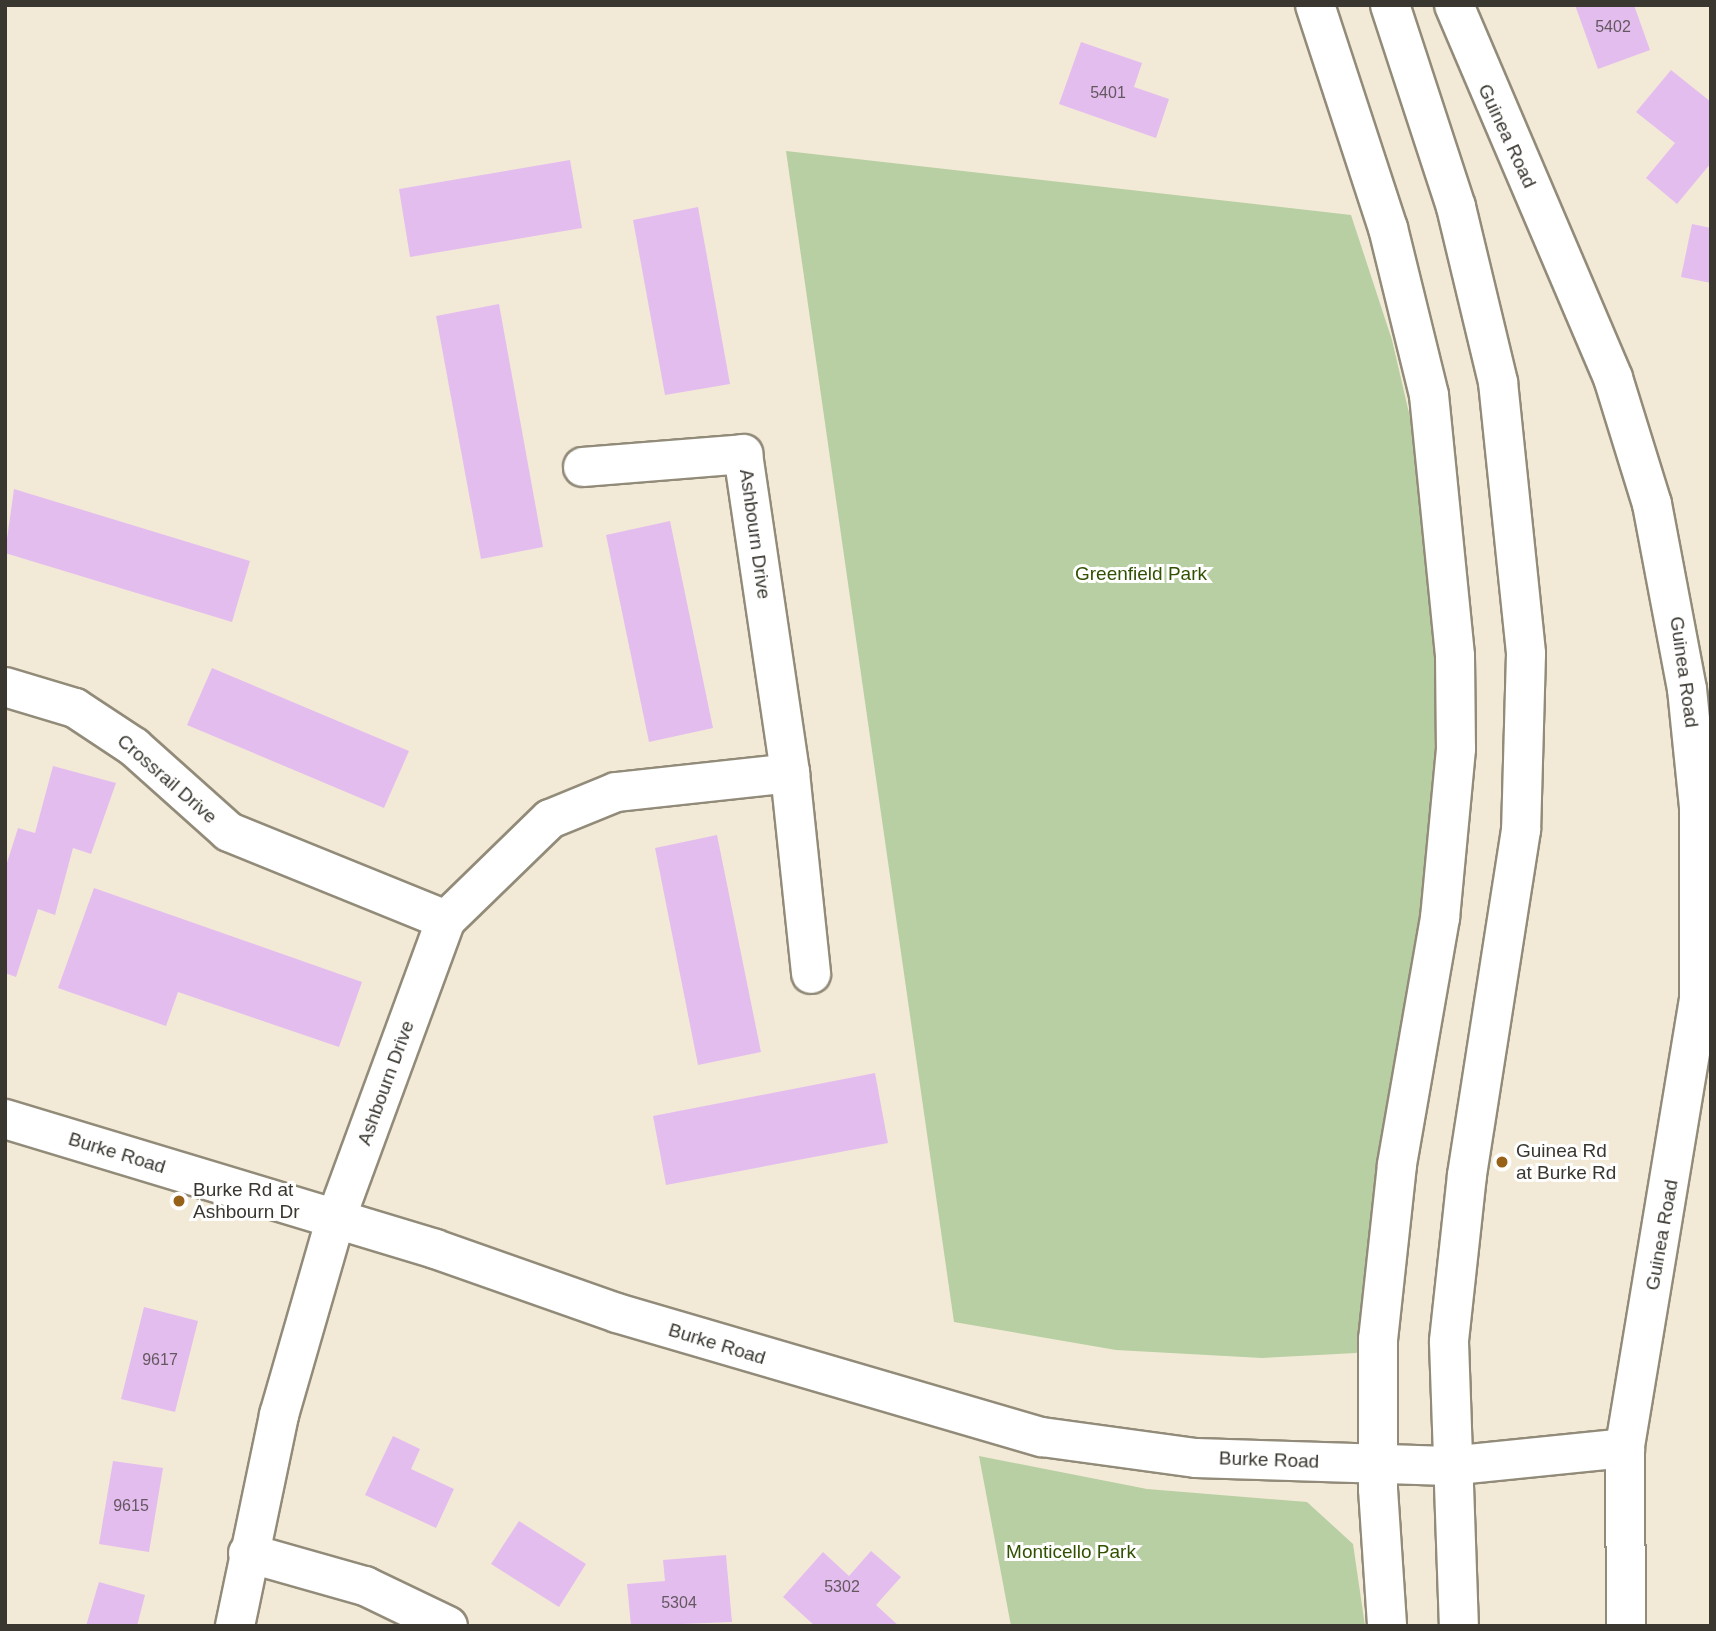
<!DOCTYPE html>
<style>
body{margin:0}
#map{position:relative;width:1716px;height:1631px;overflow:hidden;background:#f2ead7;font-family:Helvetica,sans-serif}
div>[style]{position:absolute}
[style*='--x']{left:calc(var(--x)*1px);top:calc(var(--y)*1px);width:calc(var(--w)*1px);rotate:calc(var(--a)*1deg)}
.green>*{inset:0;background:#b7cfa2}
.building>*{inset:0;background:#e4bdef}
.roads{filter:drop-shadow(2px 0 #928b79) drop-shadow(-2px 0 #928b79) drop-shadow(0 2px #928b79) drop-shadow(0 -2px #928b79)}
.street>*{height:38px;margin:-19px;padding:0 19px;transform-origin:19px;border-radius:19px;background:#fff}
.secondary>*{height:38px;margin:-19px;padding:0 19px;transform-origin:19px;border-radius:19px;background:#fff}
.dots>*{width:19px;height:19px;translate:-50% -50%;box-sizing:border-box;border:4px solid #fff;border-radius:50%}
span{translate:-50% -50%;white-space:nowrap;text-align:center;line-height:1.15;-webkit-text-stroke:6px #fff;paint-order:stroke}
.number-label{font-size:16px;color:#645860}
.number-label span{-webkit-text-stroke-width:0}
.street-label{font-size:19px;color:#3a3730}
.park-label{font-size:19px;color:#315100}
.poi-label{font-size:19px;color:#3a3730}
.left{translate:0 -50%;text-align:left}
.frame{position:absolute;inset:0;border:7px solid #3a3730;pointer-events:none}
</style>
<div id="map">
<div class="green">
<div style="clip-path:polygon(786px 151px,1351px 215px,1392px 340px,1415px 439px,1433px 556px,1442px 757px,1373px 1343px,1356px 1353px,1262px 1358px,1116px 1350px,954px 1322px)"></div>
<div style="clip-path:polygon(979px 1456px,1147px 1489px,1307px 1502px,1353px 1544px,1365px 1626px,1011px 1626px)"></div>
</div>
<div class="building">
<div style="clip-path:polygon(1575px 5px,1634px 5px,1650px 50px,1598px 69px)"></div>
<div style="clip-path:polygon(1081px 42px,1142px 63px,1134px 87px,1169px 99px,1156px 138px,1059px 104px)"></div>
<div style="clip-path:polygon(1671px 70px,1711px 102px,1711px 163px,1677px 204px,1646px 178px,1675px 143px,1636px 112px)"></div>
<div style="clip-path:polygon(570px 160px,582px 228px,410px 257px,399px 189px)"></div>
<div style="clip-path:polygon(698px 207px,730px 384px,665px 395px,633px 220px)"></div>
<div style="clip-path:polygon(1692px 224px,1711px 228px,1711px 283px,1681px 277px)"></div>
<div style="clip-path:polygon(499px 304px,543px 547px,481px 559px,436px 316px)"></div>
<div style="clip-path:polygon(14px 489px,250px 561px,232px 622px,5px 553px)"></div>
<div style="clip-path:polygon(670px 521px,713px 728px,649px 742px,606px 535px)"></div>
<div style="clip-path:polygon(212px 668px,409px 751px,384px 808px,187px 725px)"></div>
<div style="clip-path:polygon(53px 766px,116px 783px,91px 854px,73px 848px,55px 915px,38px 909px,16px 977px,5px 973px,5px 869px,18px 828px,35px 833px)"></div>
<div style="clip-path:polygon(717px 835px,761px 1052px,698px 1065px,655px 848px)"></div>
<div style="clip-path:polygon(94px 888px,362px 982px,339px 1047px,178px 992px,166px 1026px,58px 988px)"></div>
<div style="clip-path:polygon(875px 1073px,888px 1143px,666px 1185px,653px 1116px)"></div>
<div style="clip-path:polygon(144px 1307px,198px 1321px,175px 1412px,121px 1399px)"></div>
<div style="clip-path:polygon(393px 1436px,420px 1449px,411px 1469px,454px 1489px,436px 1528px,365px 1495px)"></div>
<div style="clip-path:polygon(113px 1461px,163px 1468px,149px 1552px,99px 1544px)"></div>
<div style="clip-path:polygon(519px 1521px,586px 1564px,559px 1607px,491px 1564px)"></div>
<div style="clip-path:polygon(871px 1551px,901px 1577px,876px 1605px,899px 1626px,815px 1626px,783px 1597px,823px 1552px,849px 1576px)"></div>
<div style="clip-path:polygon(726px 1555px,732px 1622px,631px 1626px,627px 1584px,665px 1581px,663px 1560px)"></div>
<div style="clip-path:polygon(99px 1582px,145px 1595px,137px 1626px,86px 1626px)"></div>
</div>
<div class="roads">
<div class="street">
<div style="--x:1454;--y:5;--w:405;--a:66.9"></div>
<div style="--x:1613;--y:378;--w:132;--a:72.8"></div>
<div style="--x:1652;--y:504;--w:188;--a:79.3"></div>
<div style="--x:1687;--y:689;--w:120;--a:84.2"></div>
<div style="--x:1699;--y:808;--w:191;--a:90"></div>
<div style="--x:1699;--y:999;--w:455;--a:99.4"></div>
<div style="--x:1625;--y:1448;--w:178;--a:89.7"></div>
<div style="--x:583;--y:467;--w:161;--a:-4.6"></div>
<div style="--x:743;--y:454;--w:322;--a:81.6"></div>
<div style="--x:790;--y:773;--w:202;--a:84"></div>
<div style="--x:5;--y:687;--w:73;--a:16.7"></div>
<div style="--x:75;--y:708;--w:71;--a:33.5"></div>
<div style="--x:134;--y:747;--w:127;--a:41.8"></div>
<div style="--x:229;--y:832;--w:234;--a:22.1"></div>
<div style="--x:1449;--y:1466;--w:177;--a:-5.8"></div>
<div style="--x:248;--y:1553;--w:122;--a:15.8"></div>
<div style="--x:365;--y:1586;--w:92;--a:25.7"></div>
<div style="--x:235;--y:1626;--w:216;--a:-78.2"></div>
<div style="--x:279;--y:1415;--w:202;--a:-73.9"></div>
<div style="--x:335;--y:1221;--w:321;--a:-69.8"></div>
<div style="--x:446;--y:920;--w:145;--a:-44.2"></div>
<div style="--x:550;--y:819;--w:71;--a:-22.2"></div>
<div style="--x:616;--y:792;--w:175;--a:-6.2"></div>
</div>
<div class="secondary">
<div style="--x:1315;--y:5;--w:235;--a:71.9"></div>
<div style="--x:1388;--y:228;--w:172;--a:76.2"></div>
<div style="--x:1429;--y:395;--w:262;--a:84.3"></div>
<div style="--x:1455;--y:656;--w:93;--a:89.4"></div>
<div style="--x:1456;--y:749;--w:170;--a:95.4"></div>
<div style="--x:1440;--y:918;--w:251;--a:99.9"></div>
<div style="--x:1397;--y:1165;--w:175;--a:96.2"></div>
<div style="--x:1378;--y:1339;--w:150;--a:90"></div>
<div style="--x:1378;--y:1489;--w:137;--a:86.2"></div>
<div style="--x:1390;--y:5;--w:213;--a:71.9"></div>
<div style="--x:1456;--y:207;--w:180;--a:76.5"></div>
<div style="--x:1498;--y:382;--w:273;--a:84.1"></div>
<div style="--x:1526;--y:654;--w:176;--a:91.6"></div>
<div style="--x:1521;--y:830;--w:349;--a:98.9"></div>
<div style="--x:1467;--y:1175;--w:168;--a:96.2"></div>
<div style="--x:1449;--y:1342;--w:284;--a:88"></div>
<div style="--x:5;--y:1119;--w:449;--a:16.8"></div>
<div style="--x:435;--y:1249;--w:193;--a:19.4"></div>
<div style="--x:617;--y:1313;--w:443;--a:16.3"></div>
<div style="--x:1042;--y:1437;--w:155;--a:7.8"></div>
<div style="--x:1196;--y:1458;--w:253;--a:1.8"></div>
</div>
</div>
<div class="dots">
<div style="left:1502px;top:1162px;background:#976118"></div>
<div style="left:179px;top:1201px;background:#976118"></div>
</div>
<div class="number-label">
<span style="left:1613px;top:27px">5402</span>
<span style="left:1108px;top:93px">5401</span>
<span style="left:160px;top:1360px">9617</span>
<span style="left:131px;top:1506px">9615</span>
<span style="left:842px;top:1587px">5302</span>
<span style="left:679px;top:1603px">5304</span>
</div>
<div class="street-label">
<span style="left:1507px;top:136px;rotate:65deg">Guinea Road</span>
<span style="left:755px;top:534px;rotate:82deg">Ashbourn Drive</span>
<span style="left:1684px;top:672px;rotate:82deg">Guinea Road</span>
<span style="left:167px;top:779px;rotate:41deg">Crossrail Drive</span>
<span style="left:386px;top:1083px;rotate:-70deg">Ashbourn Drive</span>
<span style="left:117px;top:1153px;rotate:17deg">Burke Road</span>
<span style="left:1662px;top:1235px;rotate:-80deg">Guinea Road</span>
<span style="left:717px;top:1344px;rotate:17deg">Burke Road</span>
<span style="left:1269px;top:1460px;rotate:2deg">Burke Road</span>
</div>
<div class="park-label">
<span style="left:1141px;top:574px">Greenfield Park</span>
<span style="left:1071px;top:1552px">Monticello Park</span>
</div>
<div class="poi-label">
<span class="left" style="left:1516px;top:1162px">Guinea Rd<br>at Burke Rd</span>
<span class="left" style="left:193px;top:1201px">Burke Rd at<br>Ashbourn Dr</span>
</div>
<div class="frame"></div>
</div>
